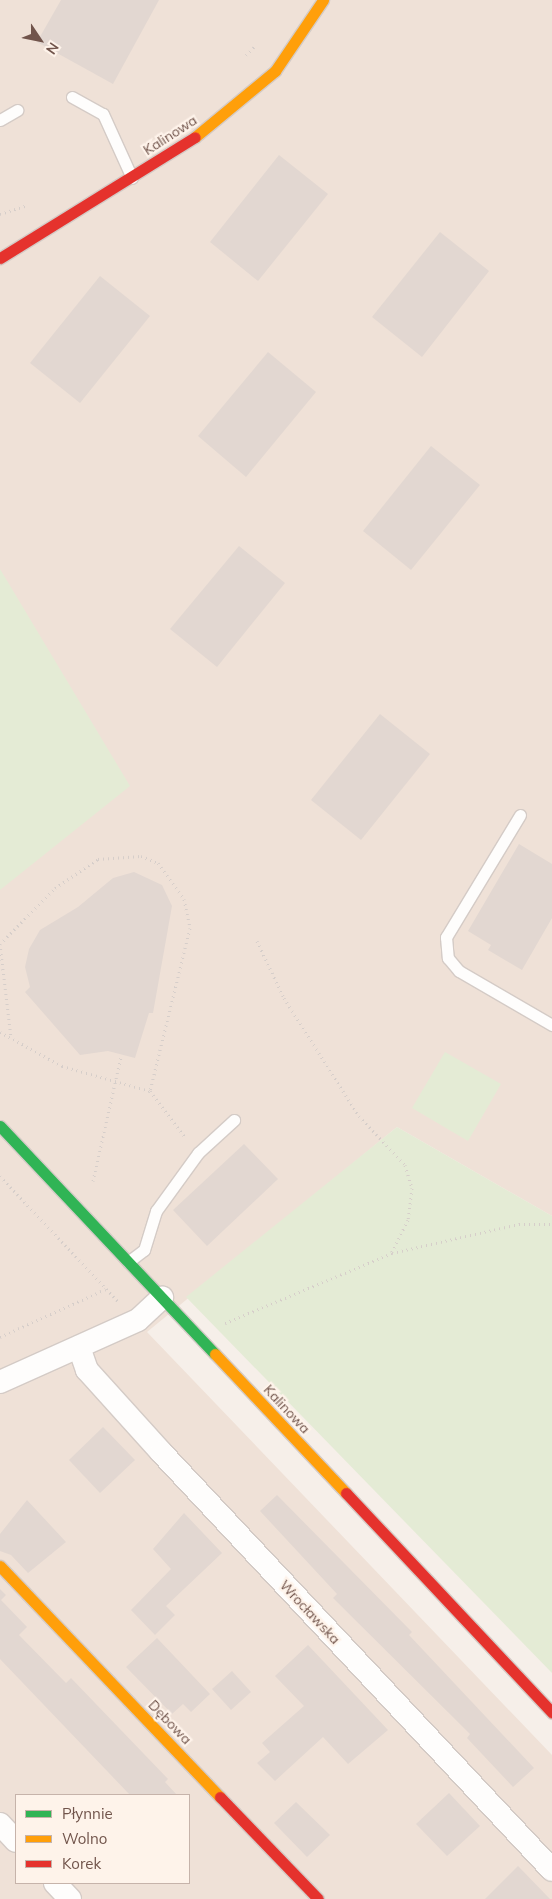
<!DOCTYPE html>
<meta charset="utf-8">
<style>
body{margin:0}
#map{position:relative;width:552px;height:1899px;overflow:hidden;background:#f6efe9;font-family:Mulish,sans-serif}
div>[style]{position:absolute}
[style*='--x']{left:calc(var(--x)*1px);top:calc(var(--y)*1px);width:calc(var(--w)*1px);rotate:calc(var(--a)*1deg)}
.residential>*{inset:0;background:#efe1d7}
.green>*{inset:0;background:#e4ebd5}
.building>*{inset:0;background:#e2d7d1}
.path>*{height:3px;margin-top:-1.5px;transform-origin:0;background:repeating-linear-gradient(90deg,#d6ceca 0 1px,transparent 0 5px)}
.roads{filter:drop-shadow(1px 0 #d4cbc6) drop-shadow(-1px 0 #d4cbc6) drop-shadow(0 1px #d4cbc6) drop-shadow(0 -1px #d4cbc6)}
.lane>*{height:11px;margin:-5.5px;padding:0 5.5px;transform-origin:5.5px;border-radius:5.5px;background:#fefdfc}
.street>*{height:22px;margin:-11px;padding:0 11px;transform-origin:11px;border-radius:11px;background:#fefdfc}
.fast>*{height:11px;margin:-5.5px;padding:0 5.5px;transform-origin:5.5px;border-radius:5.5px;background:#30b455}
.slow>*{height:11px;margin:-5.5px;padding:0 5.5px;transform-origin:5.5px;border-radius:5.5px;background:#ff9f0a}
.jam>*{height:11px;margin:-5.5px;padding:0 5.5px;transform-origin:5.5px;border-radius:5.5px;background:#e5322d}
span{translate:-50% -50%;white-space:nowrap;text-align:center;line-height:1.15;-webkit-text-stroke:4.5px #fef3ea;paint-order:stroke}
.street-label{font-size:14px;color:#71544b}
.legend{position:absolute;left:15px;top:1794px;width:175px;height:90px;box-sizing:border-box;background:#fef3ea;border:1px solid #c6b3aa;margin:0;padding:6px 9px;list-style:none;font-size:15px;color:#71544b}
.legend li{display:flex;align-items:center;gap:10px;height:25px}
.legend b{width:25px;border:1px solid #c6b3aa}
.north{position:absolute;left:15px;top:15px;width:50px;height:50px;-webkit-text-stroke:4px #fef3ea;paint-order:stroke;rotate:124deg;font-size:14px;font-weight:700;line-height:20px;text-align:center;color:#71544b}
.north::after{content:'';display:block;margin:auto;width:18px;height:22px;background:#71544b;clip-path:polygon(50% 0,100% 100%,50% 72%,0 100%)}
</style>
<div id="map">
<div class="residential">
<div style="clip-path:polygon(evenodd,0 0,552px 0,552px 1216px,397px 1127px,147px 1332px,552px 1755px,552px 1899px,0 1899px,0 0,16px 1795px,189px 1795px,189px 1883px,16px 1883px,16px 1795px)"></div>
</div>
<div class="green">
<div style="clip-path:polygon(0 569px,130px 786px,0 890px)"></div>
<div style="clip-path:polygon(445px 1052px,501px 1084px,468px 1141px,412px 1108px)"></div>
<div style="clip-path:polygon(397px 1127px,552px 1216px,552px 1673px,186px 1297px)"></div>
</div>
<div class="building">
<div style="clip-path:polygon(61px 0,159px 0,113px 84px,37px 42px)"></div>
<div style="clip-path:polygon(279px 155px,328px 194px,258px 281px,210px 242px)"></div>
<div style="clip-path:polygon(440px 232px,489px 271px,422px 357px,372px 317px)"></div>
<div style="clip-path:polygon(100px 276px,150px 316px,80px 403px,30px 363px)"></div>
<div style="clip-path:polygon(268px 352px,316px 392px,246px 477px,198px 436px)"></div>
<div style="clip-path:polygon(431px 446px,480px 485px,411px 570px,363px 531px)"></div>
<div style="clip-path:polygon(239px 546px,285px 583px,217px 667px,170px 629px)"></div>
<div style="clip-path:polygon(380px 714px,430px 754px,361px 840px,311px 800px)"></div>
<div style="clip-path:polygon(519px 844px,552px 864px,552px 918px,522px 970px,488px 950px,491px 945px,468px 931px)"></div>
<div style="clip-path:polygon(134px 872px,162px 885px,172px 906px,153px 1013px,149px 1013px,135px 1058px,108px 1051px,80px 1055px,25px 992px,30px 987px,25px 967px,29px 949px,40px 930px,78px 907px,113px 878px)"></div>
<div style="clip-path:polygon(244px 1144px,278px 1179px,207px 1246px,173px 1210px)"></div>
<div style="clip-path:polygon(103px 1427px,135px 1460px,100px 1493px,69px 1460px)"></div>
<div style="clip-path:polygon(277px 1495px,412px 1632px,409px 1635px,534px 1768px,513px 1787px,467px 1738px,470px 1734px,333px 1598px,337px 1594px,260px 1511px)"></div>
<div style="clip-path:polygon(27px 1500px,66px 1542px,28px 1573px,11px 1555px,0 1551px,0 1534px)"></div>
<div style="clip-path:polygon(184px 1513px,222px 1553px,166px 1606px,175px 1615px,155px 1635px,131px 1610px,171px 1569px,153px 1549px)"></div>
<div style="clip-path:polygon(0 1589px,6px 1595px,1px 1600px,27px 1627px,19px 1635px,66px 1683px,71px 1678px,168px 1779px,165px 1782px,177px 1795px,130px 1795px,0 1659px)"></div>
<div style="clip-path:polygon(157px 1638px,210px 1694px,191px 1712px,183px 1704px,172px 1714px,126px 1667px)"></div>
<div style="clip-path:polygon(308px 1645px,388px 1730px,348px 1764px,323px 1737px,275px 1781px,257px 1763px,270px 1752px,262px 1743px,304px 1706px,275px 1676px)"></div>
<div style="clip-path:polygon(232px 1671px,251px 1692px,231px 1710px,212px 1689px)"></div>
<div style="clip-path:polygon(449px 1793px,480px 1826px,447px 1856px,416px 1824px)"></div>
<div style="clip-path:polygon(296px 1802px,330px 1835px,307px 1857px,274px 1823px)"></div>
<div style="clip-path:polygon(518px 1866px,550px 1899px,485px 1899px)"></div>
</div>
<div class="path">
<div style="--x:246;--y:55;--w:14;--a:-45"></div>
<div style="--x:0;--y:214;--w:29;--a:-18"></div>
<div style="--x:257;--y:941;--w:63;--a:64.7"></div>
<div style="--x:284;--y:998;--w:140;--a:57.6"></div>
<div style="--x:359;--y:1116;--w:67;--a:46.8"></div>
<div style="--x:405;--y:1165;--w:24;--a:73"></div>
<div style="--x:412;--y:1188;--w:32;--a:97"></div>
<div style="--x:408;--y:1220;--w:36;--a:117"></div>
<div style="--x:0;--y:944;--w:78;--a:-45.5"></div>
<div style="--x:55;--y:888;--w:52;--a:-34"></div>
<div style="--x:98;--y:859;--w:43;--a:-4"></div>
<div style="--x:141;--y:856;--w:18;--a:22"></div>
<div style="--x:158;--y:863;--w:44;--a:54.2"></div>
<div style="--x:184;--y:899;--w:30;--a:78"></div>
<div style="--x:190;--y:928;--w:168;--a:103.8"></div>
<div style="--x:0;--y:944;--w:94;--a:83.3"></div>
<div style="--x:0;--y:1032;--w:71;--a:28.7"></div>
<div style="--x:62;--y:1066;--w:91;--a:15.9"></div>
<div style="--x:150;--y:1091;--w:58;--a:52.7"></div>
<div style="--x:0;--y:1176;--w:172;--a:46.7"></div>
<div style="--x:93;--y:1181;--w:127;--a:-77.3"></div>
<div style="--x:225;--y:1323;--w:181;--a:-22.7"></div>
<div style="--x:392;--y:1253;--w:130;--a:-12.9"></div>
<div style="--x:519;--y:1224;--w:33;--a:0"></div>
<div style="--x:0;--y:1337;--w:116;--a:-24.4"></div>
</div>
<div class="roads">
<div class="lane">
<div style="--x:72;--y:97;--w:35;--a:29"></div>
<div style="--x:103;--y:114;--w:70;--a:65.6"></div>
<div style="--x:0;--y:120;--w:20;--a:-30"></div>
<div style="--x:520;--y:815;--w:143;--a:121.2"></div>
<div style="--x:446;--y:937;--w:21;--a:85"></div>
<div style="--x:448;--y:958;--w:17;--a:50"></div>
<div style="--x:459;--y:971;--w:108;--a:30.1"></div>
<div style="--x:128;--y:1262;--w:20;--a:-37"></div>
<div style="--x:144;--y:1250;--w:41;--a:-72.9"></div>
<div style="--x:156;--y:1211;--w:72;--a:-54.1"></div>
<div style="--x:198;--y:1153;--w:49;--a:-42.5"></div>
</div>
<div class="street">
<div style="--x:79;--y:1347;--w:24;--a:71"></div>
<div style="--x:87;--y:1370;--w:110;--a:47.9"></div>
<div style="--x:161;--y:1452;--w:572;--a:46.91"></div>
<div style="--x:0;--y:1382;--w:151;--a:-24.2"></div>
<div style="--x:138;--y:1320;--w:33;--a:-43"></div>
<div style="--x:0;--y:1824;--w:23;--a:47"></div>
<div style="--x:55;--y:1883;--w:22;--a:47"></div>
</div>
<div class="fast">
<div style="--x:0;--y:1126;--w:313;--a:46.7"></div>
</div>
<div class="slow">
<div style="--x:195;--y:137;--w:104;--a:-39.5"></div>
<div style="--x:275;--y:71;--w:86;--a:-55.9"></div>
<div style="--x:215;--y:1354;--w:191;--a:46.7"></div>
<div style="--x:0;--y:1566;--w:319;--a:46.4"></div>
</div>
<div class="jam">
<div style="--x:0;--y:258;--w:229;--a:-31.8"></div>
<div style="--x:346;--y:1493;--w:301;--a:46.8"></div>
<div style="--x:220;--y:1797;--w:141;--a:46.1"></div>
</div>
</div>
<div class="street-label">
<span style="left:170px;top:135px;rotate:-33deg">Kalinowa</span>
<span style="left:287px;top:1409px;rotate:47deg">Kalinowa</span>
<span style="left:310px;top:1612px;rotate:47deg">Wrocławska</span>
<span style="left:170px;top:1722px;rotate:46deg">Dębowa</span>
</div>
<ul class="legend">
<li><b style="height:6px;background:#30b455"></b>Płynnie</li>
<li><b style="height:6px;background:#ff9f0a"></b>Wolno</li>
<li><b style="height:6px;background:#e5322d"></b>Korek</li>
</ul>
<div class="north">N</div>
</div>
